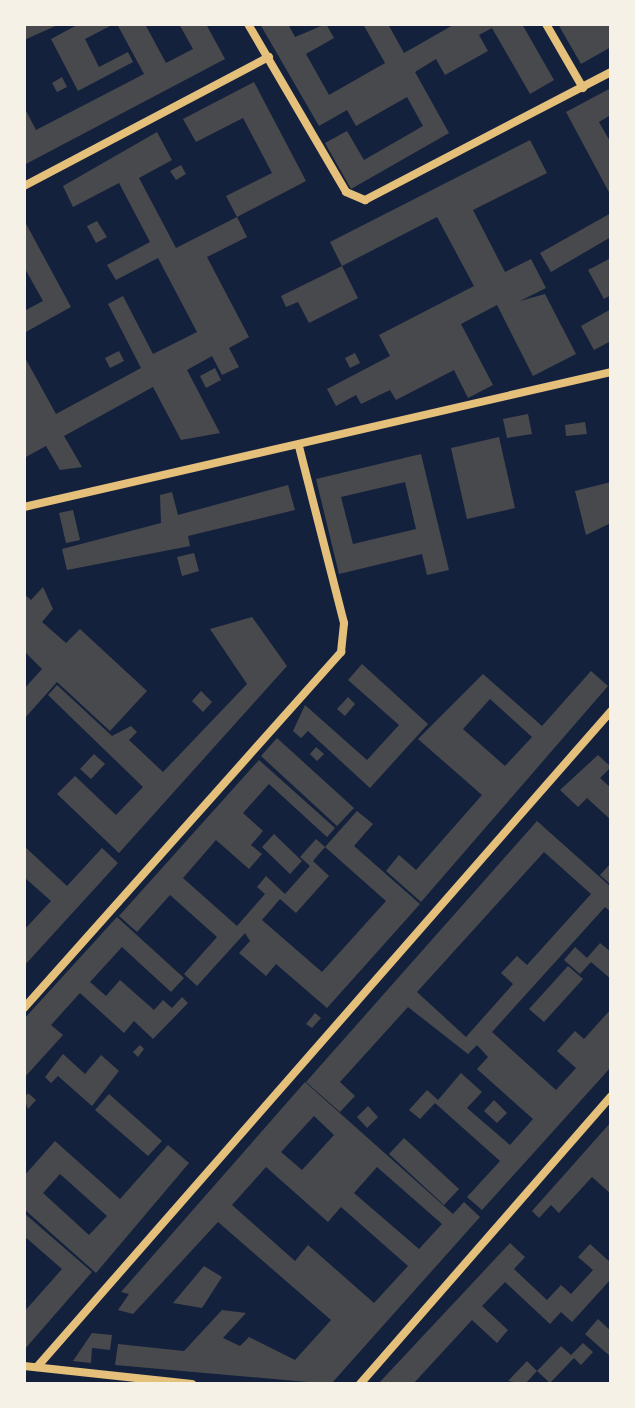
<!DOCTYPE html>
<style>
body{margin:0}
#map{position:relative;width:635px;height:1408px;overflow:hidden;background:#14213d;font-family:"Source Serif 4",serif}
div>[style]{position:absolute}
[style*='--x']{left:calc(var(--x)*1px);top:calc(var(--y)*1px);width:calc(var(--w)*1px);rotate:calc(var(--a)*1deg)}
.building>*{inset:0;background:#48494c}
.minor>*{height:8px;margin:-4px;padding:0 4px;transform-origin:4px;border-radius:4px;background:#e5c07b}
span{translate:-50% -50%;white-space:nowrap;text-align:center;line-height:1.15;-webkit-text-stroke:7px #f6f1e7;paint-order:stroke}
.frame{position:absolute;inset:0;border:26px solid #f6f1e7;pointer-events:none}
</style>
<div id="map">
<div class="building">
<div style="clip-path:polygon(24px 24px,60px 24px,24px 40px)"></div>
<div style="clip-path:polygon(79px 24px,114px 24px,85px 39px,99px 67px,128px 52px,133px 62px,78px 91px,51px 39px)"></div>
<div style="clip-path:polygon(117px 24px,145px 24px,166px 63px,193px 49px,179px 24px,206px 24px,225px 59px,24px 165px,24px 107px,36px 130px,144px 74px)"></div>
<div style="clip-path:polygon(260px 24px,288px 24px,295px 37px,326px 24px,334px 38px,306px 54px,329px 95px,385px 63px,363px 24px,388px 24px,404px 53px,455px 24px,522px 24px,554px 80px,530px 94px,492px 28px,479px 35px,488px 51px,445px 75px,436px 59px,415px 72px,449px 133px,351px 189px,325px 143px,347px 131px,364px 160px,423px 126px,407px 97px,356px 126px,347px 110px,319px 126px)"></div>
<div style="clip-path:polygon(558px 24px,611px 24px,611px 47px,581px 64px)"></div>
<div style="clip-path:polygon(62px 77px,67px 87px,57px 92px,52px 83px)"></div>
<div style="clip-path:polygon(254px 82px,306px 181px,237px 217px,247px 237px,207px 257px,249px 337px,229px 348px,239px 367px,222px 375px,212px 356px,187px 370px,220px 433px,181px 440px,153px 387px,64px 436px,82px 467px,60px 470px,46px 446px,24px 458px,24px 356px,56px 414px,141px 368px,108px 304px,123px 296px,153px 354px,197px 332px,158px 258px,116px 280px,107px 265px,150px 242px,119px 183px,73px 207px,63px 186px,157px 132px,172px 160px,139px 178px,176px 248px,237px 217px,226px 196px,272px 173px,243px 118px,196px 142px,183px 119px)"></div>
<div style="clip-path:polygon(611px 88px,611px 115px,599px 122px,611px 143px,611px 196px,566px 112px)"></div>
<div style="clip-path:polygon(530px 140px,547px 173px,473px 210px,505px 272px,531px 259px,546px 288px,520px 301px,545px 294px,576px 354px,533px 376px,497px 305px,461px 324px,493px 385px,468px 398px,454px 370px,396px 400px,390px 390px,361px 404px,356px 395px,336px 406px,327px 389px,390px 356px,379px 335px,474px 286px,437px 217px,342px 266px,330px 242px)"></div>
<div style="clip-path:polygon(181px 165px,186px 174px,176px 180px,170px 171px)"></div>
<div style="clip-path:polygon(611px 213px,611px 237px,551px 272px,540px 253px)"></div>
<div style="clip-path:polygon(24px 220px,71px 307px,24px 333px,24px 311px,43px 301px,24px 267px)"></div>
<div style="clip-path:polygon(97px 221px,107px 237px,96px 243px,87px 226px)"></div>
<div style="clip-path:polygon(611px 258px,611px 295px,604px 299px,588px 270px)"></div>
<div style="clip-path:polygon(342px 266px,358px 298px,309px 323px,298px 302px,286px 307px,281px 296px)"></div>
<div style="clip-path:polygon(611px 309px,611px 341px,594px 350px,581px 326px)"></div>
<div style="clip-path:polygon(119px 351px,124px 361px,110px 368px,105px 358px)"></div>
<div style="clip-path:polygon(355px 353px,360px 363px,350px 368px,345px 358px)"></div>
<div style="clip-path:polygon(215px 368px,221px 380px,206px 388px,200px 376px)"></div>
<div style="clip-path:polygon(528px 414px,532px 434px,507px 438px,503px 419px)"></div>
<div style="clip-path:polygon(585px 422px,587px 434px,566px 436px,565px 425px)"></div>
<div style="clip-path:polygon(499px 437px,515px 508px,467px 519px,451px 448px)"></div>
<div style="clip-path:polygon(evenodd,421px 454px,449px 570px,427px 575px,422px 554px,339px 574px,316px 479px,421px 454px,405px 482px,416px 529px,353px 544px,341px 497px,405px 482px)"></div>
<div style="clip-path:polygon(611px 482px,611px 523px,586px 535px,575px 491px)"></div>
<div style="clip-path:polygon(288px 485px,295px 510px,188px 536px,190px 546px,67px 570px,62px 549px,161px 523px,160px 495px,172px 492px,178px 515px)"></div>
<div style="clip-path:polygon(73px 510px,80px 540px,66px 543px,59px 513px)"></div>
<div style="clip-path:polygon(194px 553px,199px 571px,182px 576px,177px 557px)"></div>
<div style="clip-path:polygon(43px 587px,53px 609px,42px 622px,66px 643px,80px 629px,147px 691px,110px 731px,57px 682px,24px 719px,24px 689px,42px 669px,24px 651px,24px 594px,31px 600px)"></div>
<div style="clip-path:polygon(252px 617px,287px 666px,119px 853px,57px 794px,75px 776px,116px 815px,143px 787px,48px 695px,57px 685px,112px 736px,131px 726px,137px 732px,129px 740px,163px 772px,247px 684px,210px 629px)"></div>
<div style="clip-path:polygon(362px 664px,428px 724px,370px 788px,308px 731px,301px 738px,293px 731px,305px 705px,367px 760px,399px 725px,348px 680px)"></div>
<div style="clip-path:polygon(evenodd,591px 671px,608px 686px,421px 902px,386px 871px,399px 855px,416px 870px,482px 795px,418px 739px,483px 674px,542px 726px,591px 671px,490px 699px,532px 737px,505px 766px,463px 729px,490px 699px)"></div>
<div style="clip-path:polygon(201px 691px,212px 702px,203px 712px,192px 701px)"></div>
<div style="clip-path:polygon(348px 697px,355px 704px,345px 716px,337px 709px)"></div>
<div style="clip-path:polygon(277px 738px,354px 808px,337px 826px,261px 756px)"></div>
<div style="clip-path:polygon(316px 747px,324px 754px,317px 761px,310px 754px)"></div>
<div style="clip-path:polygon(94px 754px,105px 764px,91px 779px,80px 769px)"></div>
<div style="clip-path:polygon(598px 755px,611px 767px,600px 778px,611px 788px,611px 820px,587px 798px,578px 807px,560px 790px)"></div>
<div style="clip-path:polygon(259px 760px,335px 828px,327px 837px,269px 784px,243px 813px,263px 831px,251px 845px,262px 854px,249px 869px,216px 840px,183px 878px,237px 926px,265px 894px,257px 887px,266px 876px,285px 894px,310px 866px,300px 857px,316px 839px,325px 847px,313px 861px,329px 876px,296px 913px,280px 899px,262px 920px,322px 972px,386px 901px,325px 847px,357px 811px,373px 824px,354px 846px,420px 904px,327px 1008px,276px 964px,266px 976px,239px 953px,250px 941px,245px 933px,197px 986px,184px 974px,217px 937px,170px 895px,137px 932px,119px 916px)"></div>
<div style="clip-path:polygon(evenodd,537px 821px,611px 887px,611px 912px,605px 907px,492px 1032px,556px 1090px,576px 1068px,557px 1051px,575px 1031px,584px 1039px,611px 1009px,611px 1067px,482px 1210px,467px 1197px,500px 1161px,435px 1103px,420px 1119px,409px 1110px,427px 1090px,438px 1100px,461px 1073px,482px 1092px,467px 1108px,510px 1145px,533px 1119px,477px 1069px,488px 1057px,477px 1045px,468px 1054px,408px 1007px,340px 1082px,355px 1096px,340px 1112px,306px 1082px,537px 821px,544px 852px,591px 894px,527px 965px,517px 956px,501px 973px,513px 984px,466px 1037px,417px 992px,544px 852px)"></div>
<div style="clip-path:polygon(274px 834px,302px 861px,290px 874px,262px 847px)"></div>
<div style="clip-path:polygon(24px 846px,67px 886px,102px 848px,118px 863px,24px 966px,24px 930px,51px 901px,24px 877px)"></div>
<div style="clip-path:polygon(611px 863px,611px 885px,600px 875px)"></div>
<div style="clip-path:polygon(117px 917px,184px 978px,171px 992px,122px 947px,90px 982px,106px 996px,120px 980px,154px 1010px,163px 1000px,172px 1008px,182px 997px,188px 1003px,153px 1039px,134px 1021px,124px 1033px,80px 993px,51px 1025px,63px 1035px,24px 1078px,24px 1019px)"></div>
<div style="clip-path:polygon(600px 943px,611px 952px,611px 979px,591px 962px,580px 974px,564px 960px,575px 947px,587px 958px)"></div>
<div style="clip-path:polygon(568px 966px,583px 979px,544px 1022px,529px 1009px)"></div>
<div style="clip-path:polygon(315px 1013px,321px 1018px,312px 1028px,306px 1024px)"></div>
<div style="clip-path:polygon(140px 1045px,144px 1049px,138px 1057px,133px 1052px)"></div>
<div style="clip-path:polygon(63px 1054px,85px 1074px,101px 1055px,119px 1071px,92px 1106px,58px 1076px,51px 1083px,45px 1077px)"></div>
<div style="clip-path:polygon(evenodd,305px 1082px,453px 1214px,464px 1202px,480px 1217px,331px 1384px,115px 1365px,118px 1344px,184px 1351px,222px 1310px,246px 1313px,223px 1338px,240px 1346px,249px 1337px,295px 1360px,331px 1320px,218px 1222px,133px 1314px,118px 1310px,129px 1294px,121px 1292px,305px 1082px,314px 1116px,334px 1135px,302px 1170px,281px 1152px,314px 1116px,305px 1082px,266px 1167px,328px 1222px,341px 1207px,408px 1266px,374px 1303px,308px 1245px,295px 1261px,232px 1205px,266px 1167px,305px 1082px,377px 1167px,442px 1224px,419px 1249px,354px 1193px,377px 1167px)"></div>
<div style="clip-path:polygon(28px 1093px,36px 1100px,28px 1109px,24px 1098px)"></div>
<div style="clip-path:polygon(109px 1094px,162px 1141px,148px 1156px,95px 1110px)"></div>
<div style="clip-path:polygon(494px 1100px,507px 1113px,497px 1123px,484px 1111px)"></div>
<div style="clip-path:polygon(368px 1106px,378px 1117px,367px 1128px,357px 1117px)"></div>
<div style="clip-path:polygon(611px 1122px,611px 1194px,592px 1177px,559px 1213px,551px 1205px,539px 1218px,532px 1211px)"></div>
<div style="clip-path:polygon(404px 1138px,459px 1189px,444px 1205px,389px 1154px)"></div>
<div style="clip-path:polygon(evenodd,55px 1141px,120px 1199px,168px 1145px,189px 1163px,96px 1273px,24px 1209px,24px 1176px,55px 1141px,60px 1174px,107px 1216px,89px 1235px,43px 1193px,60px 1174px)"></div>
<div style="clip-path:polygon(24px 1213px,92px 1272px,24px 1350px,24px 1312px,62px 1269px,24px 1236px)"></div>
<div style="clip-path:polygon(510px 1243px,525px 1257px,514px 1269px,547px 1300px,561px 1285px,571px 1294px,593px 1270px,578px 1257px,590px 1244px,611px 1263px,611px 1279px,572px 1322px,561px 1312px,550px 1324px,505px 1282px,482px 1306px,508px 1330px,497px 1343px,472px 1320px,413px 1384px,378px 1384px)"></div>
<div style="clip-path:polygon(204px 1266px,222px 1277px,202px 1308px,173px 1303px)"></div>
<div style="clip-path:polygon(598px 1319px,611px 1331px,611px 1357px,585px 1334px)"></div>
<div style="clip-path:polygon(92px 1333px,112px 1335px,110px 1350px,92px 1348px,91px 1363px,73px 1361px)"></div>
<div style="clip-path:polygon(583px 1343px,593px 1352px,581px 1365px,574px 1358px,550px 1383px,537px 1371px,525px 1384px,508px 1381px,527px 1361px,537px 1371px,561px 1346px,571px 1355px)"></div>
</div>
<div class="minor">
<div style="--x:248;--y:24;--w:194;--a:59.7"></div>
<div style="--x:346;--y:192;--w:21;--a:23"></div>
<div style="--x:365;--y:200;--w:277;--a:-27.5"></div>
<div style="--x:546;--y:24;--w:74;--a:60"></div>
<div style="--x:24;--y:186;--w:277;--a:-27.8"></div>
<div style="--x:24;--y:507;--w:602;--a:-12.95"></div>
<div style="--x:24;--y:1008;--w:477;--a:-48.3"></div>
<div style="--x:341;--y:652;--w:29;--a:-84"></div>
<div style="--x:344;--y:623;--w:183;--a:-104.3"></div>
<div style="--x:24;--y:1366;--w:169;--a:6.1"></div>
<div style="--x:37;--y:1367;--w:872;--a:-48.81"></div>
<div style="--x:360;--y:1384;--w:382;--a:-48.9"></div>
</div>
<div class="frame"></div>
</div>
